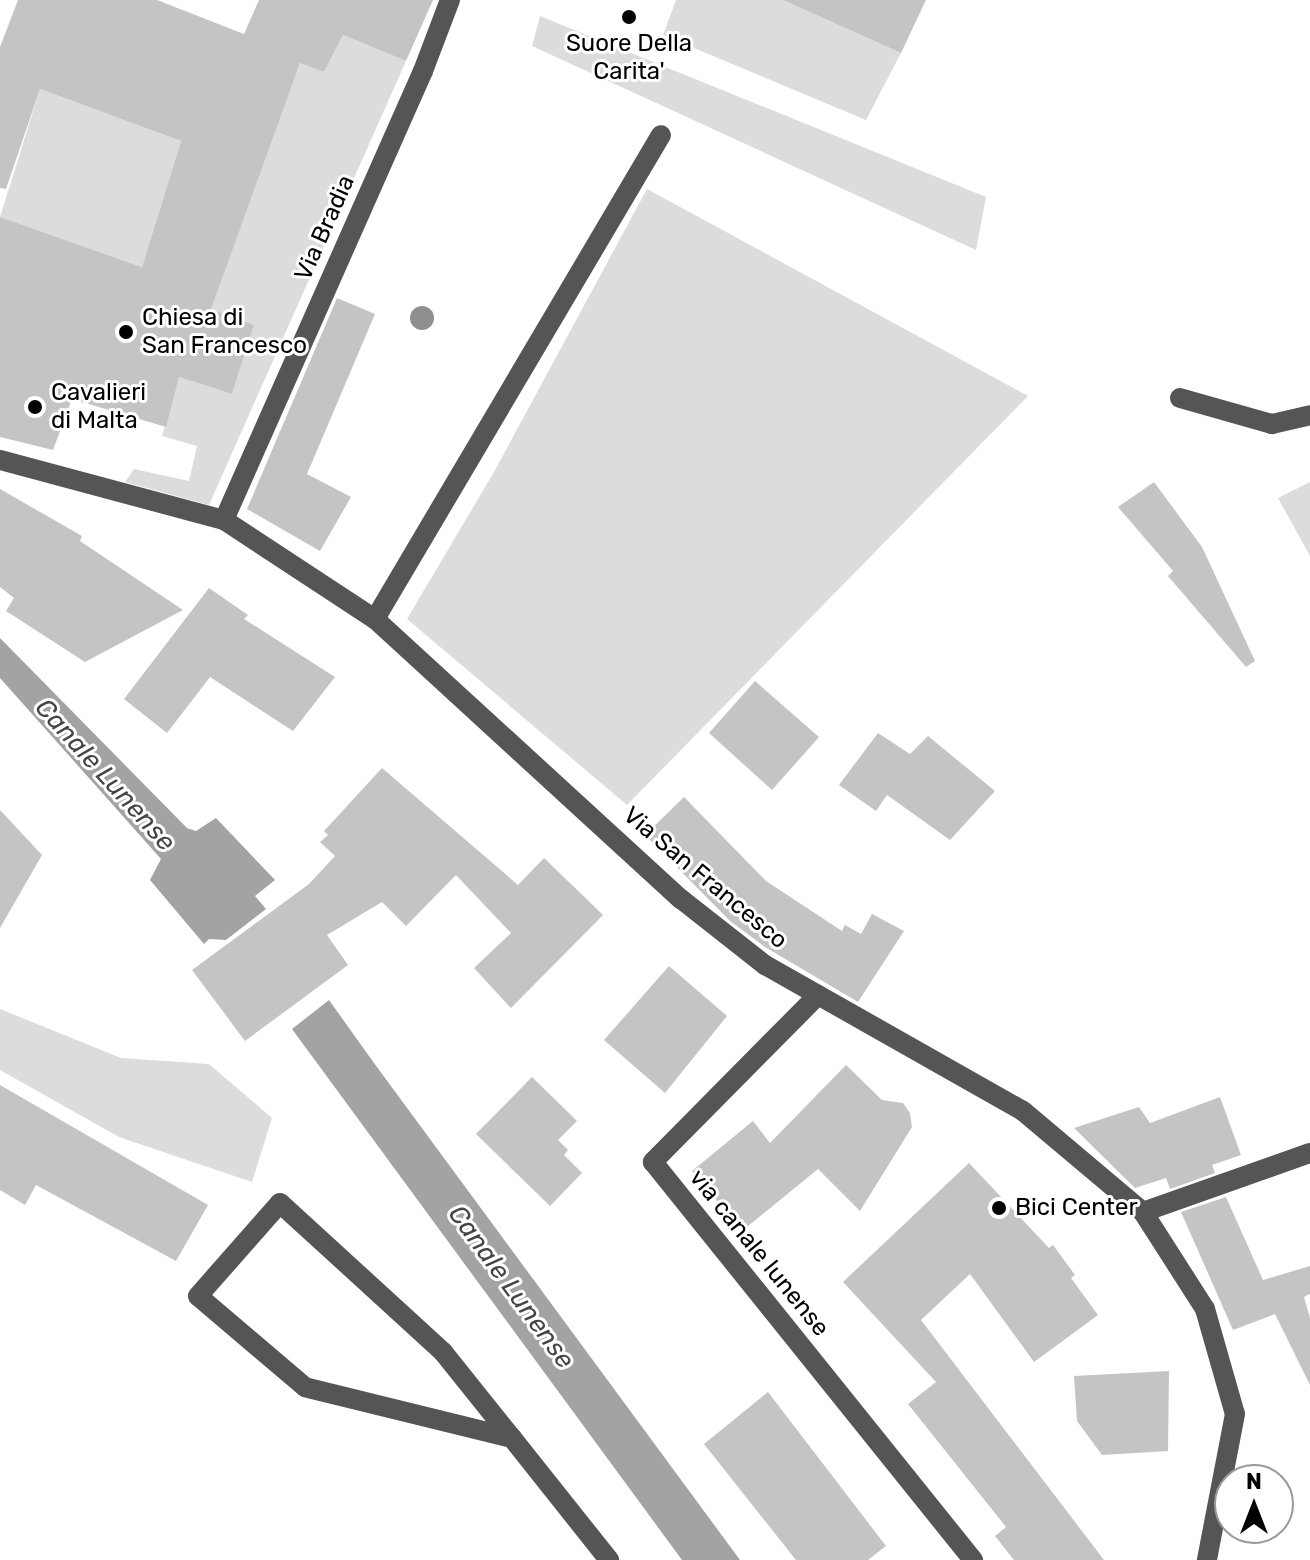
<!DOCTYPE html>
<style>
body{margin:0}
#map{position:relative;width:1310px;height:1560px;overflow:hidden;background:#fff;font-family:Rubik,sans-serif}
div>[style]{position:absolute}
[style*='--x']{left:calc(var(--x)*1px);top:calc(var(--y)*1px);width:calc(var(--w)*1px);rotate:calc(var(--a)*1deg)}
.green>*{inset:0;background:#dcdcdc}
.water>*{inset:0;background:#a3a3a3}
.building>*{inset:0;background:#c4c4c4}
.minor>*{height:20px;margin:-10px;padding:0 10px;transform-origin:10px;border-radius:10px;background:#555}
.trees>*{width:24px;height:24px;margin:-12px;border-radius:50%;background:#8f8f8f}
.dots>*{width:22px;height:22px;translate:-50% -50%;box-sizing:border-box;border:4px solid #fff;border-radius:50%}
span{translate:-50% -50%;white-space:nowrap;text-align:center;line-height:1.15;-webkit-text-stroke:6px #fff;paint-order:stroke}
.poi-label{font-size:24px;color:#000}
.left{translate:0 -50%;text-align:left}
.street-label{font-size:24px;color:#000}
.water-label{font-size:26px;color:#444;font-style:italic}
.north{position:absolute;left:1214px;top:1464px;width:80px;height:80px;box-sizing:border-box;background:#fff;border:2px solid #999;border-radius:50%;rotate:0deg;font-size:22px;font-weight:700;line-height:32px;text-align:center;color:#000}
.north::after{content:'';display:block;margin:auto;width:28px;height:36px;background:#000;clip-path:polygon(50% 0,100% 100%,50% 72%,0 100%)}
</style>
<div id="map">
<div class="green">
<div style="clip-path:polygon(676px 0,783px 0,901px 53px,866px 120px,663px 35px)"></div>
<div style="clip-path:polygon(540px 16px,986px 197px,976px 250px,532px 46px)"></div>
<div style="clip-path:polygon(343px 35px,406px 61px,209px 505px,125px 482px,134px 469px,189px 481px,197px 446px,162px 436px,179px 377px,232px 394px,254px 325px,198px 305px,220px 282px,300px 63px,324px 72px)"></div>
<div style="clip-path:polygon(40px 89px,181px 141px,142px 267px,0 217px)"></div>
<div style="clip-path:polygon(647px 189px,1028px 396px,627px 805px,407px 619px,494px 472px)"></div>
<div style="clip-path:polygon(1310px 482px,1310px 556px,1278px 498px)"></div>
<div style="clip-path:polygon(0 1009px,121px 1058px,209px 1064px,272px 1118px,252px 1182px,119px 1137px,0 1070px)"></div>
</div>
<div class="water">
<div style="clip-path:polygon(0 638px,187px 828px,196px 831px,216px 818px,275px 880px,255px 896px,266px 909px,226px 940px,209px 939px,204px 944px,150px 880px,161px 859px,0 678px)"></div>
<div style="clip-path:polygon(329px 1000px,374px 1063px,740px 1560px,682px 1560px,292px 1029px)"></div>
</div>
<div class="building">
<div style="clip-path:polygon(18px 0,157px 0,244px 34px,259px 0,433px 0,406px 61px,343px 35px,324px 72px,300px 63px,211px 309px,254px 325px,232px 394px,179px 377px,166px 427px,72px 399px,53px 450px,0 437px,0 217px,142px 267px,181px 141px,40px 89px,6px 189px,0 188px,0 47px)"></div>
<div style="clip-path:polygon(783px 0,926px 0,901px 53px)"></div>
<div style="clip-path:polygon(337px 298px,375px 314px,307px 474px,351px 497px,320px 551px,247px 509px)"></div>
<div style="clip-path:polygon(1154px 482px,1202px 547px,1255px 661px,1246px 667px,1168px 576px,1173px 571px,1118px 507px)"></div>
<div style="clip-path:polygon(0 489px,82px 536px,80px 541px,183px 610px,85px 662px,6px 611px,14px 598px,0 587px)"></div>
<div style="clip-path:polygon(209px 588px,248px 615px,244px 619px,335px 677px,293px 731px,210px 677px,167px 733px,124px 699px)"></div>
<div style="clip-path:polygon(755px 681px,819px 737px,772px 790px,709px 733px)"></div>
<div style="clip-path:polygon(878px 733px,910px 754px,928px 736px,995px 791px,950px 840px,887px 795px,876px 811px,839px 785px)"></div>
<div style="clip-path:polygon(382px 768px,518px 885px,544px 858px,603px 915px,511px 1008px,474px 968px,511px 933px,456px 875px,406px 926px,382px 902px,327px 935px,348px 965px,245px 1041px,192px 970px,309px 884px,335px 856px,320px 842px,328px 835px,324px 831px)"></div>
<div style="clip-path:polygon(684px 797px,766px 881px,842px 931px,845px 925px,861px 934px,872px 914px,904px 931px,858px 1002px,765px 947px,730px 921px,645px 835px)"></div>
<div style="clip-path:polygon(0 810px,42px 855px,0 928px)"></div>
<div style="clip-path:polygon(669px 966px,727px 1016px,665px 1093px,604px 1040px)"></div>
<div style="clip-path:polygon(846px 1065px,882px 1100px,903px 1103px,910px 1113px,912px 1127px,860px 1211px,818px 1169px,742px 1231px,692px 1171px,753px 1121px,770px 1143px)"></div>
<div style="clip-path:polygon(532px 1077px,577px 1121px,558px 1140px,568px 1150px,564px 1155px,582px 1173px,550px 1206px,476px 1134px)"></div>
<div style="clip-path:polygon(0 1085px,208px 1205px,176px 1261px,36px 1185px,25px 1205px,0 1190px)"></div>
<div style="clip-path:polygon(1220px 1097px,1241px 1155px,1212px 1165px,1215px 1173px,1170px 1189px,1166px 1178px,1135px 1188px,1074px 1128px,1139px 1107px,1150px 1123px)"></div>
<div style="clip-path:polygon(969px 1163px,1049px 1248px,1053px 1245px,1075px 1275px,1071px 1278px,1098px 1315px,1034px 1362px,970px 1274px,921px 1320px,1104px 1560px,1014px 1560px,995px 1536px,1006px 1527px,908px 1404px,936px 1382px,843px 1282px)"></div>
<div style="clip-path:polygon(1226px 1197px,1263px 1280px,1310px 1266px,1310px 1294px,1304px 1297px,1310px 1318px,1310px 1385px,1275px 1314px,1233px 1330px,1181px 1212px)"></div>
<div style="clip-path:polygon(1169px 1371px,1168px 1451px,1102px 1455px,1077px 1421px,1074px 1376px)"></div>
<div style="clip-path:polygon(768px 1392px,886px 1546px,868px 1560px,796px 1560px,704px 1444px)"></div>
</div>
<div class="minor">
<div style="--x:1180;--y:398;--w:96;--a:15.8"></div>
<div style="--x:1272;--y:424;--w:39;--a:-13"></div>
<div style="--x:0;--y:460;--w:232;--a:15"></div>
<div style="--x:224;--y:520;--w:181;--a:33.3"></div>
<div style="--x:375;--y:619;--w:415;--a:42.5"></div>
<div style="--x:681;--y:899;--w:107;--a:38.2"></div>
<div style="--x:765;--y:965;--w:296;--a:29.5"></div>
<div style="--x:1023;--y:1111;--w:157;--a:40.1"></div>
<div style="--x:1143;--y:1212;--w:115;--a:57.4"></div>
<div style="--x:1205;--y:1309;--w:109;--a:74.1"></div>
<div style="--x:1235;--y:1414;--w:149;--a:100.9"></div>
<div style="--x:224;--y:520;--w:491;--a:-66.1"></div>
<div style="--x:423;--y:71;--w:76;--a:-69.2"></div>
<div style="--x:375;--y:619;--w:562;--a:-59.42"></div>
<div style="--x:818;--y:995;--w:235;--a:134.7"></div>
<div style="--x:653;--y:1162;--w:511;--a:51.2"></div>
<div style="--x:1143;--y:1212;--w:177;--a:-19.5"></div>
<div style="--x:512;--y:1438;--w:213;--a:-166.2"></div>
<div style="--x:305;--y:1387;--w:140;--a:-139.6"></div>
<div style="--x:198;--y:1296;--w:124;--a:-48.6"></div>
<div style="--x:280;--y:1203;--w:221;--a:42.4"></div>
<div style="--x:443;--y:1352;--w:110;--a:51.3"></div>
<div style="--x:512;--y:1438;--w:156;--a:51.5"></div>
</div>
<div class="trees">
<div style="left:422px;top:318px"></div>
</div>
<div class="dots">
<div style="left:629px;top:17px;background:#000"></div>
<div style="left:126px;top:332px;background:#000"></div>
<div style="left:35px;top:407px;background:#000"></div>
<div style="left:999px;top:1208px;background:#000"></div>
</div>
<div class="poi-label">
<span style="left:629px;top:58px">Suore Della<br>Carita'</span>
<span class="left" style="left:142px;top:332px">Chiesa di<br>San Francesco</span>
<span class="left" style="left:51px;top:407px">Cavalieri<br>di Malta</span>
<span class="left" style="left:1015px;top:1208px">Bici Center</span>
</div>
<div class="street-label">
<span style="left:325px;top:228px;rotate:-66deg">Via Bradia</span>
<span style="left:705px;top:878px;rotate:40deg">Via San Francesco</span>
<span style="left:759px;top:1253px;rotate:51deg">via canale lunense</span>
</div>
<div class="water-label">
<span style="left:105px;top:775px;rotate:48deg">Canale Lunense</span>
<span style="left:511px;top:1287px;rotate:54deg">Canale Lunense</span>
</div>
<div class="north">N</div>
</div>
